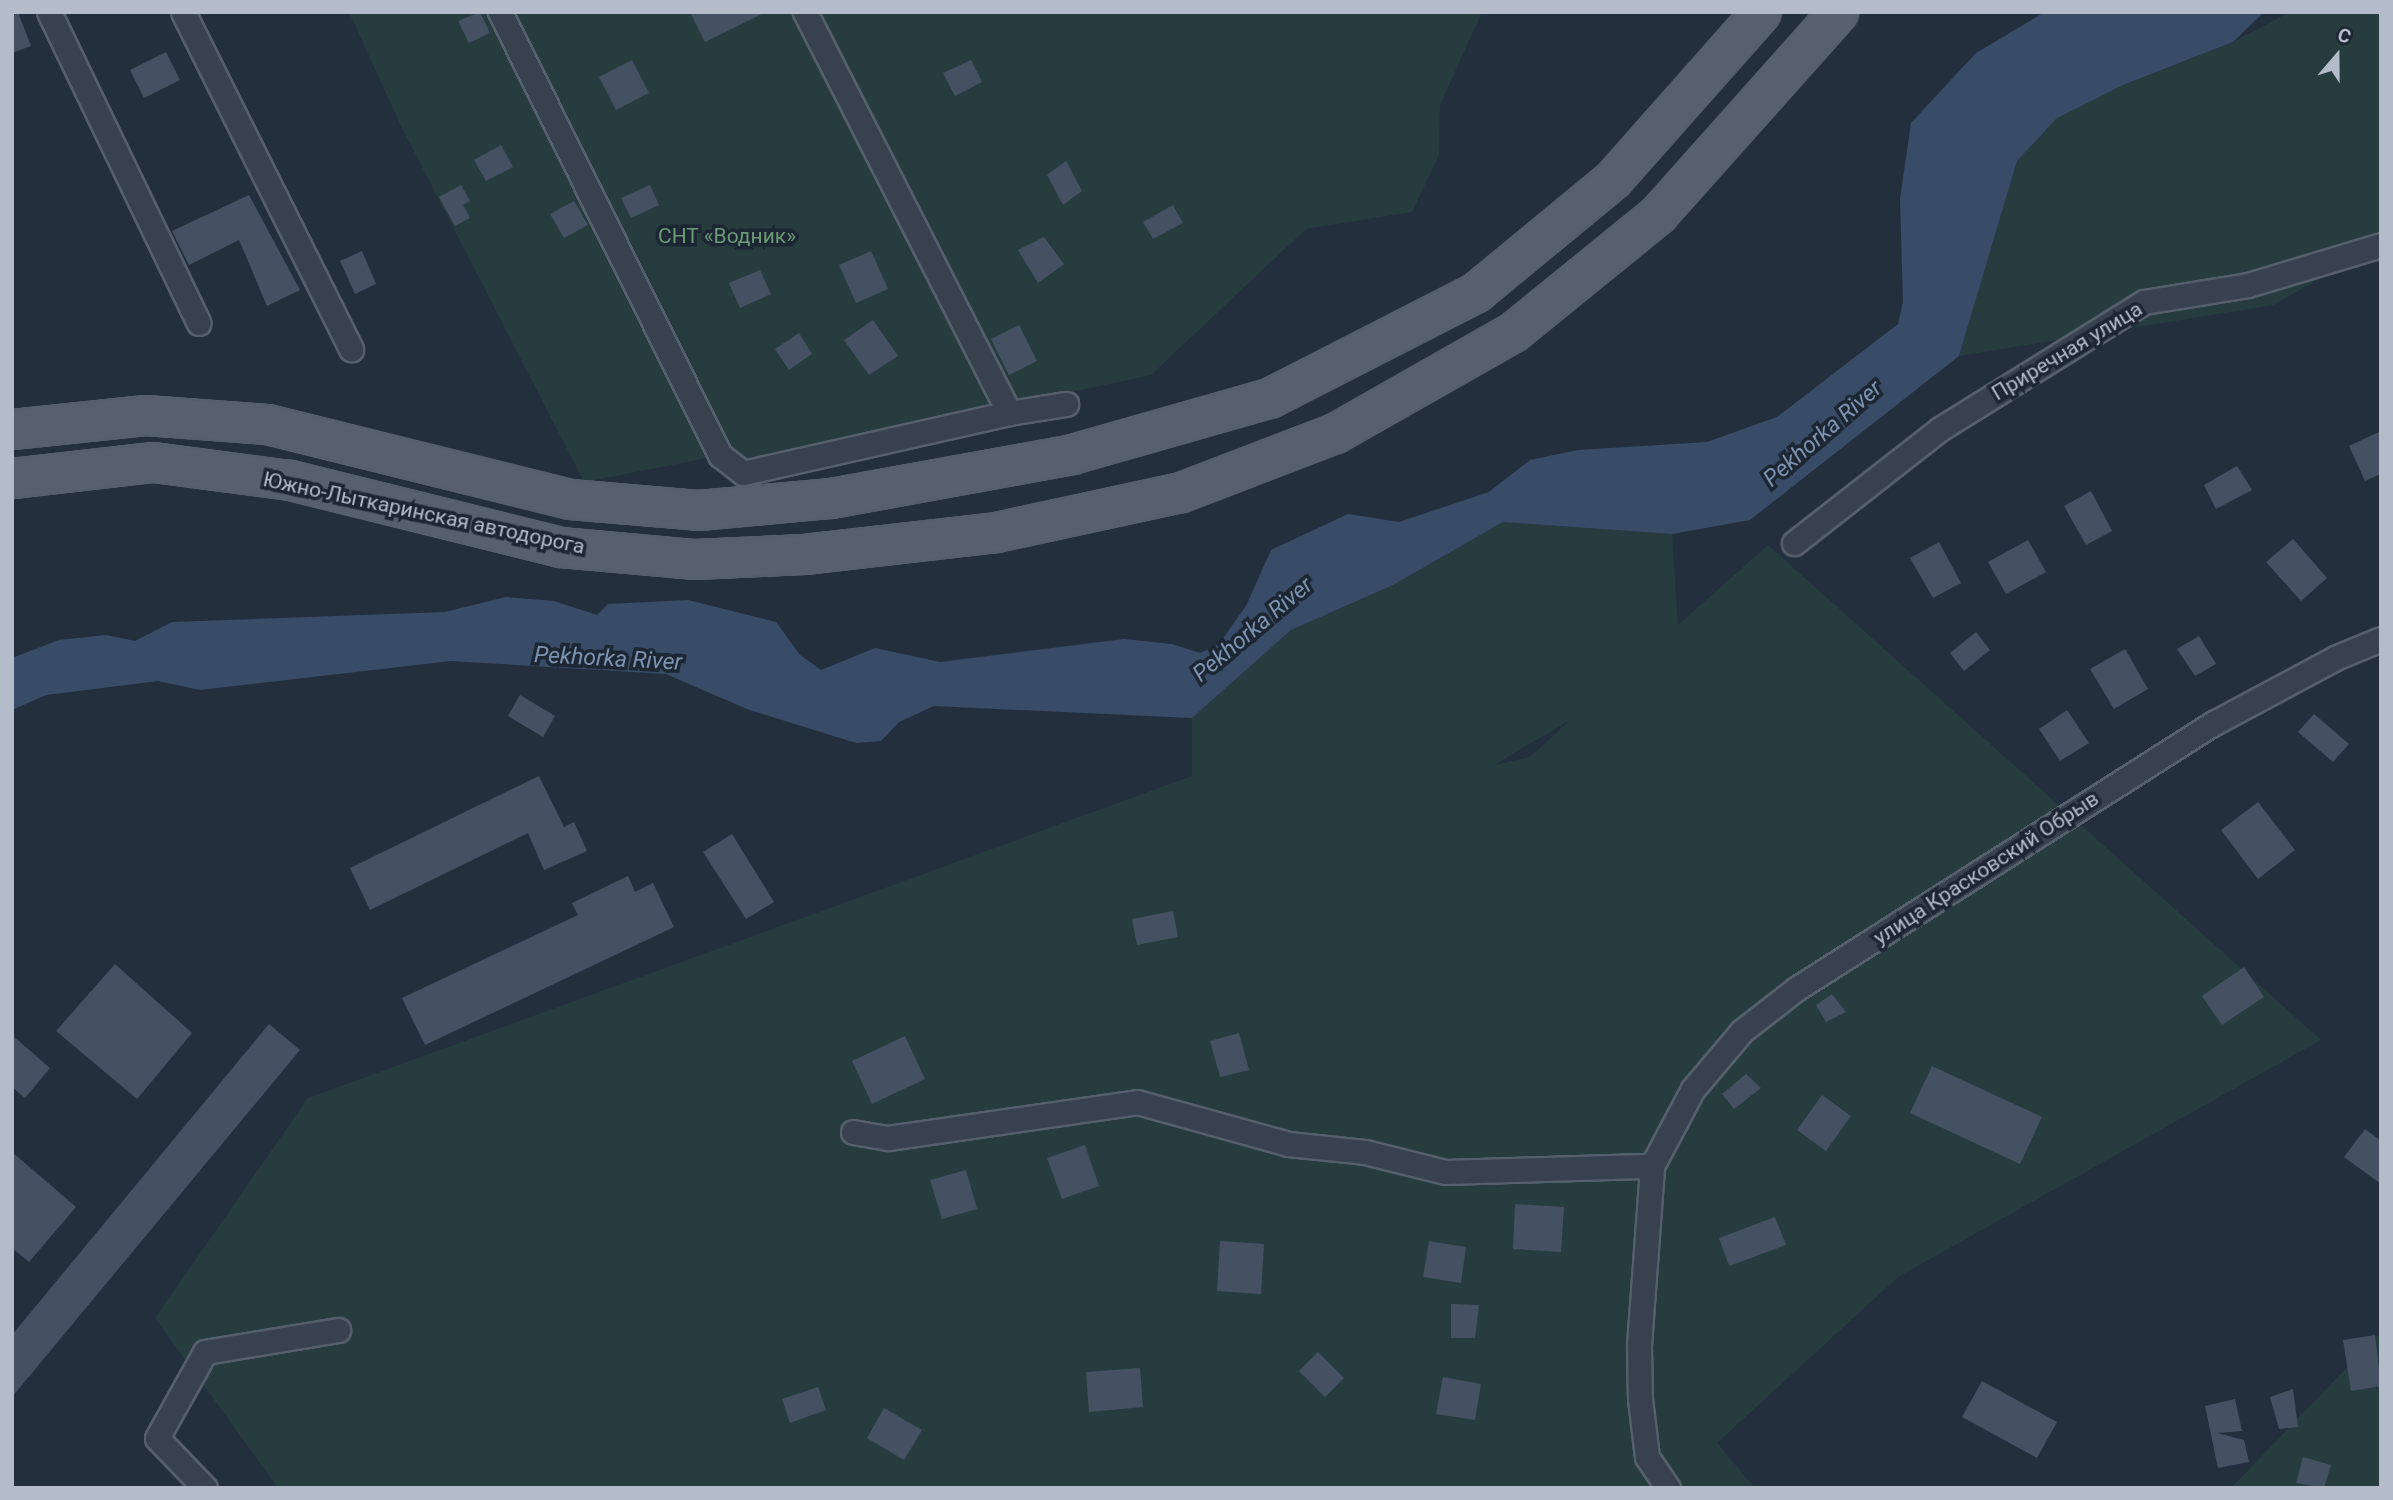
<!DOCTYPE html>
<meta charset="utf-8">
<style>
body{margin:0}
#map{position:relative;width:2393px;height:1500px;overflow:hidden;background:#242f3e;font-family:Roboto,sans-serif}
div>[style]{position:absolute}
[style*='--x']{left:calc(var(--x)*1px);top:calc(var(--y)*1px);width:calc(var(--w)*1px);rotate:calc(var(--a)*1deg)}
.green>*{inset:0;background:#263c3f}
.water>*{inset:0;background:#394c67}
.building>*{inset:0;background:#455162}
.roads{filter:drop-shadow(2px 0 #565f6c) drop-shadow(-2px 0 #565f6c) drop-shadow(0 2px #565f6c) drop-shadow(0 -2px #565f6c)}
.minor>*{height:23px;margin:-11.5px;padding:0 11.5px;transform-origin:11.5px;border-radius:11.5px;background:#38414e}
.primary>*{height:37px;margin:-18.5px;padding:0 18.5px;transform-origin:18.5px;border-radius:18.5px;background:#56606e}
span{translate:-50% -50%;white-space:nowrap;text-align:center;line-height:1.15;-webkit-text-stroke:7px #1d2633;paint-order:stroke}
.park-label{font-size:21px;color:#6b9a76}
.street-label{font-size:21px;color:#b4bcc9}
.water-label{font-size:23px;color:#7c92b1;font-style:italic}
.frame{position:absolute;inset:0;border:14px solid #b4bcc9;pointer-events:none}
.north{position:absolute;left:2302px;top:21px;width:70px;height:70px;-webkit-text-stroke:5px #1d2633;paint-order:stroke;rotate:20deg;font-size:19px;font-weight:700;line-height:28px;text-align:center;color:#b4bcc9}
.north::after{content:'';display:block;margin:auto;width:24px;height:32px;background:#b4bcc9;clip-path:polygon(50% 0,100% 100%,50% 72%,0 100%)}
</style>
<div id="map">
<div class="green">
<div style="clip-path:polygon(349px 12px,1482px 12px,1440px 105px,1439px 155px,1412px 212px,1306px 229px,1151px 375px,749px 461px,708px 458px,584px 482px,400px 124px)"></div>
<div style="clip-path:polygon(2290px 12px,2381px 12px,2381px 245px,2273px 305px,1959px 356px,2017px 161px,2058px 117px,2123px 85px,2233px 42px)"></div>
<div style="clip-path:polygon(evenodd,1503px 522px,1672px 534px,1678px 625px,1768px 545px,2321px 1040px,1898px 1277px,1717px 1443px,1755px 1488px,278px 1488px,155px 1318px,308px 1098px,1192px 776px,1192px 718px,1291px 630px,1393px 585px,1503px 522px,1569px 721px,1530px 757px,1494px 765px,1568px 721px,1569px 721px)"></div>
<div style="clip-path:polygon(2381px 1332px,2381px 1488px,2231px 1488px)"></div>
</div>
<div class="water">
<div style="clip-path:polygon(2045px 12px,2264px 12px,2233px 42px,2123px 85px,2057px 118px,2017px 161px,1959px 356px,1750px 520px,1672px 534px,1503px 522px,1393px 585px,1291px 630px,1192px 718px,934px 706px,899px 722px,881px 741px,856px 743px,747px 709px,666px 674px,451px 661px,200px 690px,158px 681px,46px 695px,12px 710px,12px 658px,59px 640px,106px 635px,135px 641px,172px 622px,445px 612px,506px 597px,554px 601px,597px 615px,608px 604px,688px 600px,776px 622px,800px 655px,821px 670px,875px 648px,940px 662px,1124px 639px,1172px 644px,1200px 653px,1219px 644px,1246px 606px,1271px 550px,1348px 514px,1399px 522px,1489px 492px,1530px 460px,1578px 450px,1707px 442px,1777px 417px,1898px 324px,1903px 302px,1900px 199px,1911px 123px,1976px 53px)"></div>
</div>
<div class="building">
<div style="clip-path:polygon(12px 12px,18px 12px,31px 46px,12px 53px)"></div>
<div style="clip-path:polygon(480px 12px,490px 33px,469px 43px,458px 21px)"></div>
<div style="clip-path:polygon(690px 12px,766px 12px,705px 42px)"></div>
<div style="clip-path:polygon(166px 52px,180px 80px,144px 98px,130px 70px)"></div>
<div style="clip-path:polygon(632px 60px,649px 93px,616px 110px,599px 77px)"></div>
<div style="clip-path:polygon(971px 60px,982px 82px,955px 96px,943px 73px)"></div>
<div style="clip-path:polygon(501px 145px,513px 167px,486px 181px,474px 160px)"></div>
<div style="clip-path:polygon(1066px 161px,1082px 191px,1063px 205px,1047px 175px)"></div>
<div style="clip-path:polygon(461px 185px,470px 201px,463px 205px,470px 218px,455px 226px,439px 197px)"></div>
<div style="clip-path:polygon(650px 185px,659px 205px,631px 218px,621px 198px)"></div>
<div style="clip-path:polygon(249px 195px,300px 290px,267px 306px,239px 240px,189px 265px,172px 231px)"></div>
<div style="clip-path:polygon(574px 201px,588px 225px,564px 238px,550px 214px)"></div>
<div style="clip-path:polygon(1173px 205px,1183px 223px,1153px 239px,1143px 222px)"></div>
<div style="clip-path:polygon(1044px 237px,1064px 264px,1038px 283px,1018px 250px)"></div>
<div style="clip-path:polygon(362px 251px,376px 284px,355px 294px,340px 261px)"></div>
<div style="clip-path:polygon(871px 251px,888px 289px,856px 303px,839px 265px)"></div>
<div style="clip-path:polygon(760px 270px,771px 294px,740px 308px,729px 283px)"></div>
<div style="clip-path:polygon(873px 320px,898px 356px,869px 375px,844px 340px)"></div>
<div style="clip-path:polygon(1019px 325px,1037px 361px,1009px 375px,991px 339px)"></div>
<div style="clip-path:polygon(799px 333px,812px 354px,789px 370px,775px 349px)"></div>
<div style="clip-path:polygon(2381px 431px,2381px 474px,2365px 481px,2349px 446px)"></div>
<div style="clip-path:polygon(2237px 466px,2252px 490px,2216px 509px,2204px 485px)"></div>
<div style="clip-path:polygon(2091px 491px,2112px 531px,2086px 545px,2064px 506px)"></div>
<div style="clip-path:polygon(2293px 539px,2327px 578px,2301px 601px,2266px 562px)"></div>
<div style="clip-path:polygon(2028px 540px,2046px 572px,2006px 594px,1988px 562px)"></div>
<div style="clip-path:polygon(1939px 542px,1961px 583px,1933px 598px,1910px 558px)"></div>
<div style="clip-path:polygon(1976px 632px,1990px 650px,1964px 671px,1950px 653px)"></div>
<div style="clip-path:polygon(2199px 636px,2216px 664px,2195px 676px,2177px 649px)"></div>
<div style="clip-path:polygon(2125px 649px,2148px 689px,2114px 709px,2090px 669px)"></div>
<div style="clip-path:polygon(520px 695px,555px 716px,543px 737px,508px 716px)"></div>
<div style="clip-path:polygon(2067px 710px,2089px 743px,2060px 761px,2039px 729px)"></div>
<div style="clip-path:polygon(2314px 714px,2349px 744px,2333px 762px,2298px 732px)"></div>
<div style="clip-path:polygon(539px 776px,564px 827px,574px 822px,587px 851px,544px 870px,528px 833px,370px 910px,350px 868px)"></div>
<div style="clip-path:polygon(2258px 802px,2295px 850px,2258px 879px,2221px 830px)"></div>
<div style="clip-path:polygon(732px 834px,774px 902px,746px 919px,703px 852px)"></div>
<div style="clip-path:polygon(628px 876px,635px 892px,653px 883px,674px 927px,425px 1045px,402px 998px,578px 915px,572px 903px)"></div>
<div style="clip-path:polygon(1173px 911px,1178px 937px,1137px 945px,1132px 919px)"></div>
<div style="clip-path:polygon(115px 964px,192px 1033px,137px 1099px,56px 1031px)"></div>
<div style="clip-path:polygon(2244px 967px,2264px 997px,2222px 1025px,2202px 996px)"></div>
<div style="clip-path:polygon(1832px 994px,1846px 1012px,1826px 1022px,1816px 1005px)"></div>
<div style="clip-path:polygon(269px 1024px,300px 1050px,12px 1397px,12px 1335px)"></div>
<div style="clip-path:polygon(1239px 1033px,1249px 1070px,1220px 1077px,1210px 1041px)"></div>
<div style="clip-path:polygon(12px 1035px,50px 1068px,25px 1098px,12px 1087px)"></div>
<div style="clip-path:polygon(905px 1036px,925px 1079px,872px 1104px,852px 1061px)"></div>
<div style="clip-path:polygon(1932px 1066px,2042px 1117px,2020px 1164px,1910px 1113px)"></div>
<div style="clip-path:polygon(1746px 1074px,1761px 1088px,1734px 1109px,1722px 1094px)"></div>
<div style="clip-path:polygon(1822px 1095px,1851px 1116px,1826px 1151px,1797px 1130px)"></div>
<div style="clip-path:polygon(2365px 1129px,2381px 1141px,2381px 1184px,2344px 1157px)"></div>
<div style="clip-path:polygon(1085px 1145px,1099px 1186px,1062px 1199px,1047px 1158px)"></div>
<div style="clip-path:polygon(12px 1152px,76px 1207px,29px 1262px,12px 1248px)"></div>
<div style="clip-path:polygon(966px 1170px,977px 1209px,942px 1219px,930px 1180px)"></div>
<div style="clip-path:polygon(1515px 1204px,1564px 1207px,1561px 1252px,1513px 1249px)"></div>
<div style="clip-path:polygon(1775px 1217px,1786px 1245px,1729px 1266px,1719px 1238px)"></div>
<div style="clip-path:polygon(1220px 1241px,1264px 1244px,1261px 1294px,1217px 1291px)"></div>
<div style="clip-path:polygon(1429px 1241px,1466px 1247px,1461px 1283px,1423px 1277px)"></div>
<div style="clip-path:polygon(1451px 1304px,1479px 1305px,1475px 1338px,1451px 1338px)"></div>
<div style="clip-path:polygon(2375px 1335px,2381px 1386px,2351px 1391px,2343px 1340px)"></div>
<div style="clip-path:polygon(1318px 1352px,1344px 1378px,1325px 1397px,1299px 1371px)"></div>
<div style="clip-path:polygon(1140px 1368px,1143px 1407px,1089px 1412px,1086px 1372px)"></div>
<div style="clip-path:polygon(1443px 1377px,1481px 1384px,1475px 1420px,1436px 1414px)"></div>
<div style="clip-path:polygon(1982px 1381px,2057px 1422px,2037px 1458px,1962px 1417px)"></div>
<div style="clip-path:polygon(818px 1387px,826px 1410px,790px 1423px,782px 1399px)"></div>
<div style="clip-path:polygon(2293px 1389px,2298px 1427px,2279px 1429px,2270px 1397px)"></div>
<div style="clip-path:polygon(2235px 1399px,2242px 1431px,2217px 1433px,2244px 1440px,2249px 1462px,2218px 1468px,2205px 1406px)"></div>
<div style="clip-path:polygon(884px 1408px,922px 1430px,904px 1460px,867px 1438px)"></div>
<div style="clip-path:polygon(2303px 1457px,2331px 1465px,2324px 1488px,2296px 1483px)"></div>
</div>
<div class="roads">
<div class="minor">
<div style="--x:49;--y:12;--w:345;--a:64.3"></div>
<div style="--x:183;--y:12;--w:377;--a:63.5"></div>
<div style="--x:500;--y:12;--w:495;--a:63.6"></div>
<div style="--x:720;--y:455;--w:29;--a:38"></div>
<div style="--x:743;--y:473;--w:273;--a:-12.7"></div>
<div style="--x:1009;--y:413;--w:58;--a:-9"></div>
<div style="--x:805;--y:12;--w:450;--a:63"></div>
<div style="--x:1794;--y:543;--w:185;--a:-38"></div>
<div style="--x:1940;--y:429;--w:240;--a:-31.9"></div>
<div style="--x:2144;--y:302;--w:105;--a:-9.3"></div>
<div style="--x:2248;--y:285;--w:139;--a:-16.7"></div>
<div style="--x:853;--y:1132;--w:36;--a:10"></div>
<div style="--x:888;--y:1138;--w:252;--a:-8.2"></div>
<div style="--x:1137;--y:1102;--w:157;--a:15.5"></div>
<div style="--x:1288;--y:1144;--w:77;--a:5.9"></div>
<div style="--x:1365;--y:1152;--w:82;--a:14"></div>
<div style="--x:1445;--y:1172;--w:207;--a:-1.7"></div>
<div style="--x:205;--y:1488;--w:69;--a:-133.8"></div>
<div style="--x:157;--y:1438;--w:98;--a:-60.8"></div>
<div style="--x:205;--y:1352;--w:135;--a:-9.4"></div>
<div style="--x:1668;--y:1488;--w:37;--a:-124"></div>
<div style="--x:1647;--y:1457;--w:58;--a:-96.9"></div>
<div style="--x:1640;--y:1399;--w:54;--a:-91.1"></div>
<div style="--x:1639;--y:1345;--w:179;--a:-85.8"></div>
<div style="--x:1652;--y:1166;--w:87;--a:-62"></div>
<div style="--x:1693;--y:1089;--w:76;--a:-49.8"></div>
<div style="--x:1742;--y:1031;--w:68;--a:-37.9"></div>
<div style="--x:1796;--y:989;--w:495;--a:-32.5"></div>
<div style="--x:2214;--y:723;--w:137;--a:-28.2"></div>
<div style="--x:2335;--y:658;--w:50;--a:-22.4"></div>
</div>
<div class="primary">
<div style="--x:12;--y:429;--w:134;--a:-6"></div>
<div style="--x:145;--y:415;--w:122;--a:4.2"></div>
<div style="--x:267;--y:424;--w:312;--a:13.9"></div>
<div style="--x:570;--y:499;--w:128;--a:4.9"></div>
<div style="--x:698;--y:510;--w:134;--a:-5.2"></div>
<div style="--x:831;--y:498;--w:245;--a:-10.3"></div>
<div style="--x:1072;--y:454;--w:205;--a:-15.9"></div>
<div style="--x:1269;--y:398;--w:233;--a:-27.1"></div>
<div style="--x:1476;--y:292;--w:178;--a:-39.5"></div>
<div style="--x:1613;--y:179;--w:223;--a:-48.5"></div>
<div style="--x:12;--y:478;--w:142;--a:-6.5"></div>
<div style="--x:153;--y:462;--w:138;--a:7.5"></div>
<div style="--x:290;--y:480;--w:278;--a:13.9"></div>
<div style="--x:560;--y:547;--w:136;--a:5.1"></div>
<div style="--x:695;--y:559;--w:109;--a:-2.6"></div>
<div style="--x:804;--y:554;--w:193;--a:-6.5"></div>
<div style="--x:996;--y:532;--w:189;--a:-12.2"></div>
<div style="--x:1181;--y:492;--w:165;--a:-21"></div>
<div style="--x:1335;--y:433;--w:205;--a:-29.6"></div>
<div style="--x:1513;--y:332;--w:187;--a:-39.1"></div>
<div style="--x:1658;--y:214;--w:271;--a:-48.3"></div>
</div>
</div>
<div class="park-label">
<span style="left:727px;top:236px">СНТ «Водник»</span>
</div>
<div class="street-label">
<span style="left:2067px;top:351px;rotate:-31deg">Приречная улица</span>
<span style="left:424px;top:513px;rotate:12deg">Южно-Лыткаринская автодорога</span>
<span style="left:1986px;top:868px;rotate:-33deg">улица Красковский Обрыв</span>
</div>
<div class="water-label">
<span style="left:1823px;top:434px;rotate:-41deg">Pekhorka River</span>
<span style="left:1253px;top:630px;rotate:-40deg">Pekhorka River</span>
<span style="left:608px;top:659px;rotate:3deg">Pekhorka River</span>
</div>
<div class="frame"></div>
<div class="north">С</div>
</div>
